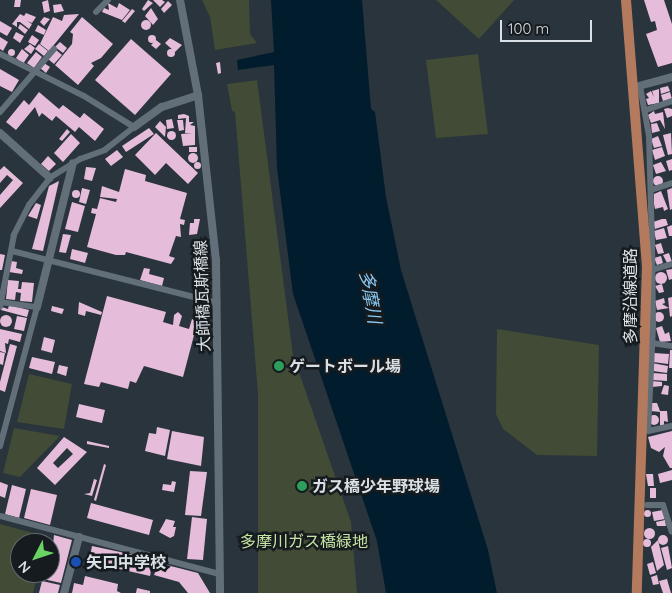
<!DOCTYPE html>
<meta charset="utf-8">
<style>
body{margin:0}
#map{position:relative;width:672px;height:593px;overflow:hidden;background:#29343d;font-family:Quicksand,"Noto Sans JP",sans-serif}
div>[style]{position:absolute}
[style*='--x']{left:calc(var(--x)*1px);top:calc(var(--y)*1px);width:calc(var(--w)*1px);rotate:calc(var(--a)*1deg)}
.green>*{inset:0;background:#414b35}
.water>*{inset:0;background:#001c2d}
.building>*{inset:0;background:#e5bcda}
.round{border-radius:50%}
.minor>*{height:6px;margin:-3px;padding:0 3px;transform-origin:3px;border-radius:3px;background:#626f79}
.tertiary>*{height:8px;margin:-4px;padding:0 4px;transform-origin:4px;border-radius:4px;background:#626f79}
.primary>*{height:10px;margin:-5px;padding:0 5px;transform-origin:5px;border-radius:5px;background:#b47a5d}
.dots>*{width:14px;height:14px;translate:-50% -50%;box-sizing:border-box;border:2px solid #161b1f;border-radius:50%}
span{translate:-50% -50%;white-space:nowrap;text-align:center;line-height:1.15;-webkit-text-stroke:5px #161b1f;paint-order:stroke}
.street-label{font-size:16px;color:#d9e0e6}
.poi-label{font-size:16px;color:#d9e0e6;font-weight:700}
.left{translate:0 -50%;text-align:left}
.park-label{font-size:16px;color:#c6e4a3}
.water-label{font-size:18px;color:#88cbf6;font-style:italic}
.north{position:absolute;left:10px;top:533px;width:50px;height:50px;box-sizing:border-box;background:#161b1f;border:1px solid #646a6f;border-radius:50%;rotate:229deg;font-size:14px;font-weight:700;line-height:20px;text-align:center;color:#d9e0e6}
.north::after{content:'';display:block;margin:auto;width:18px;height:22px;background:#69d464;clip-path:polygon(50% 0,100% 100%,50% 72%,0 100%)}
.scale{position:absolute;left:500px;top:20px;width:92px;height:22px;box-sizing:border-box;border:2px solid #d9e0e6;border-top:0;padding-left:6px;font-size:15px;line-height:18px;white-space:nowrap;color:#d9e0e6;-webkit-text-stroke:4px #161b1f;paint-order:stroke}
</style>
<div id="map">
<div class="green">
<div style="clip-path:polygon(202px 0,249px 0,250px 34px,257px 43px,215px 50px,210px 17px)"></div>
<div style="clip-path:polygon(436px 0,514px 0,479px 39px)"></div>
<div style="clip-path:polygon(478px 54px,488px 134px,436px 138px,426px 60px)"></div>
<div style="clip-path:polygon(257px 80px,293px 355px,351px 522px,357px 593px,258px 593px,258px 394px,235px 112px,232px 111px,227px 84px)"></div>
<div style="clip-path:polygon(497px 329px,599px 345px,597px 456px,537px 455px,503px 429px,496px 414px)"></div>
<div style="clip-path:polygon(29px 374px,72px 384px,64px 429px,17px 422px)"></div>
<div style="clip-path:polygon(14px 428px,60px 436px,20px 477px,3px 473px)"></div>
<div style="clip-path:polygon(0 524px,48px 537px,46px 543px,20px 543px,20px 573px,38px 573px,33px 593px,0 593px)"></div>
</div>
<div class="water">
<div style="clip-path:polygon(271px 0,362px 0,371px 109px,375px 112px,386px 197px,401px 270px,488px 550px,497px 593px,386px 593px,377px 541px,293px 294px,277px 168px,274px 65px,238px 70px,237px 60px,274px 52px)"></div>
</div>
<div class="building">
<div style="clip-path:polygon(15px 0,21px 0,20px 7px,14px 7px)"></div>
<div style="clip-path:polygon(48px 0,50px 11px,44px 13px,42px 2px)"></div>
<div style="clip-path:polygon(148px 0,153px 3px,144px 11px,142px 9px)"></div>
<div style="clip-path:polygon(153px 0,162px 0,165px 2px,160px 7px)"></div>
<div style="clip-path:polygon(644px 0,664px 0,672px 24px,672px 63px,658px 67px,646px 34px,657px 30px,655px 21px,651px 22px)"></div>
<div style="clip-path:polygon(168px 1px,172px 5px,164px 13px,161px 9px)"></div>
<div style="clip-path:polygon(108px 3px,117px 8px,119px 3px,130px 10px,122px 20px,102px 12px,104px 8px,109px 10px)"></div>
<div style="clip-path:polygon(61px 4px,64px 11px,54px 13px,53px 5px)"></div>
<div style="clip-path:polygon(151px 8px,158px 19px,153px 25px,145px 16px)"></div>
<div style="clip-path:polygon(132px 9px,135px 11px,125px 23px,122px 21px)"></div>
<div style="clip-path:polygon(26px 13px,36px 17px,32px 23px,27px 21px,32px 24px,29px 29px,20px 22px,17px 22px,17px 27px,12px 24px,20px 14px,24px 16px)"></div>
<div style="clip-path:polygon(79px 14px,49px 51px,40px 44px,53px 17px,62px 21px,64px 15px)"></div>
<div style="clip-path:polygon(44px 17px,50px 19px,44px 26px,40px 22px)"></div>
<div style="clip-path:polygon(82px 17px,113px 44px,101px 58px,91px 63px,94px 66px,78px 85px,55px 65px,72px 44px,73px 34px,70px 32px)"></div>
<div class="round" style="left:141px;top:20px;width:10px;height:10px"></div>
<div style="clip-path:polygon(0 21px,12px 28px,7px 36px,0 32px)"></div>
<div style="clip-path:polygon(20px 24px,28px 30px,25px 34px,18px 28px)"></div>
<div style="clip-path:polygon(38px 25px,46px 30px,44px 35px,35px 31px)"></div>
<div style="clip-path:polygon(16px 32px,24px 36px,20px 43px,13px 38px)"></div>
<div class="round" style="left:148px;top:35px;width:8px;height:8px"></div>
<div style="clip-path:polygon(32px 35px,39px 40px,35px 46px,28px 42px)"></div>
<div style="clip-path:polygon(0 37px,8px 42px,3px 51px,0 49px)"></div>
<div style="clip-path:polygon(170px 38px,182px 45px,175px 52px,165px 43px)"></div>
<div style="clip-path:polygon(131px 39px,171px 74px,135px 115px,95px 80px)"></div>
<div style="clip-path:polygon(156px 40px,161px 44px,156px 49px,151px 45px)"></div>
<div style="clip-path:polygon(60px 42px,67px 48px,63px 53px,55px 47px)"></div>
<div style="clip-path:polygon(30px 44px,35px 48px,31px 54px,24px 49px)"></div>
<div style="clip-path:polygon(39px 44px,48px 51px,44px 56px,35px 49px)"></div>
<div class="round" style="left:7.5px;top:48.5px;width:7px;height:7px"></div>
<div style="clip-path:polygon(22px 49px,29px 55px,23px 64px,16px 58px)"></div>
<div class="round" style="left:167px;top:49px;width:8px;height:8px"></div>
<div style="clip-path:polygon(56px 50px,62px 55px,54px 64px,48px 59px)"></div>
<div style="clip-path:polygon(36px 52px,42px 57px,34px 68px,27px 63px)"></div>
<div style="clip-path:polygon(220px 62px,221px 73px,218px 74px,216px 63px)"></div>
<div style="clip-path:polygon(44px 63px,50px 67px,46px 73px,40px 68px)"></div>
<div style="clip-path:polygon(0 69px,19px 80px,12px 92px,0 86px)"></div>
<div style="clip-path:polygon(668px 86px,670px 91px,661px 94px,660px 88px)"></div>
<div style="clip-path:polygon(659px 89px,659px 103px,648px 105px,646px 99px,649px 98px,646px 94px,651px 91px,654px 97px,652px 91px)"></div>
<div style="clip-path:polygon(39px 92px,59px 109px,63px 105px,80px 118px,84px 113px,104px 129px,95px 141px,79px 127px,75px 132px,56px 116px,52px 121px,42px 113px,39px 117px,35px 107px,16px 130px,6px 122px,24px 100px,29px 105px)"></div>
<div style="clip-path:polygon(670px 92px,672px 99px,663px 101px,661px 95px)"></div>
<div style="clip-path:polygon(668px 108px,672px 109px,672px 116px,667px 118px,664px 109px)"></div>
<div style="clip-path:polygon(654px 111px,655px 114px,663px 112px,665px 129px,660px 120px,651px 123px,648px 115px)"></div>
<div style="clip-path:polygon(184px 114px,189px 116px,189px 122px,194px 122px,190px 125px,195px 126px,195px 145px,183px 146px,181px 134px,192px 133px,185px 133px,186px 118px,178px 119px,178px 115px)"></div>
<div style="clip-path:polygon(172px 119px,174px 128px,167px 129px,166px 120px)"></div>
<div style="clip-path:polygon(177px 120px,183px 120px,184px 130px,179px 131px)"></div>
<div style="clip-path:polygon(160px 121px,166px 127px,165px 137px,155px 127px)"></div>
<div style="clip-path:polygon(657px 123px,660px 131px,652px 133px,651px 124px)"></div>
<div style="clip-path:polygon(149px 128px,154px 134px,126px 152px,122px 146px)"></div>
<div style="clip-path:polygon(67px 129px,70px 132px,62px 141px,59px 139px)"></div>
<div class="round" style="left:166.5px;top:130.5px;width:9px;height:9px"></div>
<div style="clip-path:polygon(156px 133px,198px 173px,188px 184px,166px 163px,155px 175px,135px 155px)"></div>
<div style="clip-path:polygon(671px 133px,672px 154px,668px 155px,663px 135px)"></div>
<div style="clip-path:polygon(71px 134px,80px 143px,63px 162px,54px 153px)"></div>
<div style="clip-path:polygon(658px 136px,662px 146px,654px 148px,651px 139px)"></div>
<div style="clip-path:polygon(189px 147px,197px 147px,197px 152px,189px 152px)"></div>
<div style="clip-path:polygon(662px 147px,665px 156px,655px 160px,652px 150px)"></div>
<div style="clip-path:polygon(117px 150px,123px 157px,111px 166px,105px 159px)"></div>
<div class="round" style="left:188px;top:153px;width:10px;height:10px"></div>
<div style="clip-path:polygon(48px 156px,56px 164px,49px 171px,41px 164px)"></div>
<div style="clip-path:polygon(672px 159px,672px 170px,669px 171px,666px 161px)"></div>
<div class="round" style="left:193.5px;top:161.5px;width:7px;height:7px"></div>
<div style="clip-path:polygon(661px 162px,666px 171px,656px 174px,653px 165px)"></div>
<div style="clip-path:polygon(4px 166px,23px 183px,0 208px,0 195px,13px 180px,7px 175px,0 183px,0 170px)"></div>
<div style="clip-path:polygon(86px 167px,96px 168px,92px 181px,84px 179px)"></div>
<div style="clip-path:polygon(125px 169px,146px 175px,145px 181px,187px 193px,180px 219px,185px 220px,184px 225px,180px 224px,181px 237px,176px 236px,169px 256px,175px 258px,171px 264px,126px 252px,125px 255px,116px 255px,87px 247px,96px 214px,91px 213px,92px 208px,97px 209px,100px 198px,116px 202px,117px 199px,100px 197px,102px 186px,119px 192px)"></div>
<div class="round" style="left:653px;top:176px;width:10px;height:10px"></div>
<div style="clip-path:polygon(59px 181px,43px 251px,32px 249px,49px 186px)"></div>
<div style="clip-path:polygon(82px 188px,90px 190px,86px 204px,79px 202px)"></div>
<div style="clip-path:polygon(672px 188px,672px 209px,670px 210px,667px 190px)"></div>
<div class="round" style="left:72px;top:190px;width:8px;height:8px"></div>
<div style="clip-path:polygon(661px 191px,668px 209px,664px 211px,663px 207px,655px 209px,654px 204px,654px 194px)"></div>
<div style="clip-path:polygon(72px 202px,85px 206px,78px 232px,65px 229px)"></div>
<div style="clip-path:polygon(36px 203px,41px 205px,37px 219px,28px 216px)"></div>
<div style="clip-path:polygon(194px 219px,200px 219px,197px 234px,189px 235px,190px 223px,194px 223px)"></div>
<div style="clip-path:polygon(662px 219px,666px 219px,668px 225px,655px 229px,653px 222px)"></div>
<div style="clip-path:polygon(672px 225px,672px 236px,669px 236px,667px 227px)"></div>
<div style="clip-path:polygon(664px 228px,667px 238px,656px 240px,654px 231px)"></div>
<div style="clip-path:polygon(63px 234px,71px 235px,66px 253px,59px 252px)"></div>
<div style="clip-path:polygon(661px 243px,664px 253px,658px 254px,655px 245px)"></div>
<div style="clip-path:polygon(72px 249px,88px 253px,85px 263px,70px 259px)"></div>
<div style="clip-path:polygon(669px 253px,672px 262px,667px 263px,663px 255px)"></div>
<div style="clip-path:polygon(0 254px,5px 255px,2px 270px,0 270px)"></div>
<div style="clip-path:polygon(661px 256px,663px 263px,657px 265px,654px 258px)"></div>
<div style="clip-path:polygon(11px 261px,17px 262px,16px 268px,23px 270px,22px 274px,9px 272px)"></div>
<div style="clip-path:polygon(196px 266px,210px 267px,209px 279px,196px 278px)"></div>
<div style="clip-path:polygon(144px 268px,150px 269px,149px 274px,164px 278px,162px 286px,140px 280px)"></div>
<div style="clip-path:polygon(672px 269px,672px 279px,669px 280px,666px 270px)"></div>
<div class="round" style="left:655px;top:272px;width:12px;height:12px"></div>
<div style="clip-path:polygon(195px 279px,209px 281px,208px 288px,194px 287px)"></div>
<div style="clip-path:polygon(8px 280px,19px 281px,18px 289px,21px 289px,22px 282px,34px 283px,32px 302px,20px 301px,21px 293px,16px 292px,15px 300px,6px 299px)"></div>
<div style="clip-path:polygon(662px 284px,664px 292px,659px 293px,655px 286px)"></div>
<div style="clip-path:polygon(107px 296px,166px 312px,163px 322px,173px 325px,174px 315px,178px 312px,182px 316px,179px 326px,189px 329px,192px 319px,198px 320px,183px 377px,144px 366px,136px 383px,130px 381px,128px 389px,101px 382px,99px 387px,84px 384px)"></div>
<div style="clip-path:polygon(672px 297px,672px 316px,670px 317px,668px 298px)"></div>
<div style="clip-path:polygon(664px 298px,665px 303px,662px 304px,669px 308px,657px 310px,655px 301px)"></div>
<div style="clip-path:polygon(79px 302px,102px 312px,101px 315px,86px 311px,85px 316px,78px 314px)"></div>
<div style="clip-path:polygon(9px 305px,29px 310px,27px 317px,1px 310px,2px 307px,8px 309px)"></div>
<div style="clip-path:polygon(52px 306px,64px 309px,62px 314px,51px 311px)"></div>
<div class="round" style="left:654px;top:312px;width:10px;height:10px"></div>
<div class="round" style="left:0;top:315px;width:12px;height:12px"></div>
<div style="clip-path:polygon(17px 316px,27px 318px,24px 331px,14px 329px)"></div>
<div style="clip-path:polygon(662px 326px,665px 334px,669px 332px,671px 341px,660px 342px,656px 328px)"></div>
<div style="clip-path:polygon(0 329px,22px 334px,20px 342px,9px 339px,8px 344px,5px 343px,6px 353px,0 351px)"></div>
<div style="clip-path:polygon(44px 337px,55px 340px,52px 353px,41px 350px)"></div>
<div style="clip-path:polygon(10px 344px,17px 346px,5px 392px,0 390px,0 382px)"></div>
<div style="clip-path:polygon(670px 350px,672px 350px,672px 368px,669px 368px)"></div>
<div style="clip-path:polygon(0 352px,5px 353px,3px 365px,0 364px)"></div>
<div style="clip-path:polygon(654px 353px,669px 354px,668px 364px,653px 362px)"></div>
<div style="clip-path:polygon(32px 357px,55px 362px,52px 374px,29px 368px)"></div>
<div style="clip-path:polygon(652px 363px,668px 366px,667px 373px,653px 371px)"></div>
<div style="clip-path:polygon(59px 365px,68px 367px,66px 376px,57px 373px)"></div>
<div style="clip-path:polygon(653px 373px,667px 374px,667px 381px,652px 380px)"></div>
<div style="clip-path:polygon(652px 381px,662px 382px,662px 386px,652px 387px)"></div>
<div style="clip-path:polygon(664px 385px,669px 386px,668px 395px,661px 394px)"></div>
<div style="clip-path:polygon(651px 403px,657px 403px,660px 411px,667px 411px,668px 422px,664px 421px,664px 425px,660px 425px,660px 412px,651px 411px)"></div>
<div style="clip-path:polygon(79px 404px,105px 410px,102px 423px,76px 417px)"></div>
<div class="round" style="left:649px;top:415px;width:10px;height:10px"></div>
<div style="clip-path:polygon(157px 427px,170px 430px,165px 456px,145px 451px,149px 433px,156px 434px)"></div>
<div style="clip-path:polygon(172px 431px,204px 437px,201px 466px,167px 459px)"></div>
<div style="clip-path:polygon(672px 431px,672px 468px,670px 468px,663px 456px,665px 447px,659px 452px,651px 448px,648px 437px)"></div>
<div style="clip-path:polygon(evenodd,64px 437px,87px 452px,55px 485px,37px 468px,64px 437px,67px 448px,73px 454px,58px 468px,53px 463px,67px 448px)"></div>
<div style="clip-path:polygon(87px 441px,109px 446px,109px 448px,87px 444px)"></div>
<div style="clip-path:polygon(104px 464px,106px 465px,96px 501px,94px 500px)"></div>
<div style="clip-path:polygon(672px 470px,672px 480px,660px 483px,658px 474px)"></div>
<div style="clip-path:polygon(190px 471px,207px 472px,201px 516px,185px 515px)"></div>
<div style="clip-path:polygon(646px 474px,653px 474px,654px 486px,648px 486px)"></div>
<div style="clip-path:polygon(94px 479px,97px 480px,92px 496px,84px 494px,90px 493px)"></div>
<div style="clip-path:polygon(172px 481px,176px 482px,174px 492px,162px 490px,163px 484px,171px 485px)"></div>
<div style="clip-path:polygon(0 482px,8px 485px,5px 498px,0 496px)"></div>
<div style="clip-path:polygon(12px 485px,26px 489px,19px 518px,5px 514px)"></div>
<div style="clip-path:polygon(650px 488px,656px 488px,656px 498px,650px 498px)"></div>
<div style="clip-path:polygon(31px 489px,57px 495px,50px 525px,24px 518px)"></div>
<div style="clip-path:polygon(91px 503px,153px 520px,149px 535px,87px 518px)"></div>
<div class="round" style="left:643.5px;top:509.5px;width:7px;height:7px"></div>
<div style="clip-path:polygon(663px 510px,665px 519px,654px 521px,652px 512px)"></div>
<div style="clip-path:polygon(192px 517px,207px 519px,203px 560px,187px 559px)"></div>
<div style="clip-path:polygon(166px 519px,175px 521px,173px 527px,176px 527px,174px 536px,170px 538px,159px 532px)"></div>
<div style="clip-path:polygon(665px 520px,666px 526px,657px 526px,656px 522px)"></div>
<div class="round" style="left:643.5px;top:527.5px;width:11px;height:11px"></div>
<div style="clip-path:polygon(54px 535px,72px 540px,61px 583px,43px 579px,44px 573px,50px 573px)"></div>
<div class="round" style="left:658px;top:535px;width:10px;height:10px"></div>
<div class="round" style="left:643px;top:539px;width:8px;height:8px"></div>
<div style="clip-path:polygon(658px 540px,664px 565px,657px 571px,651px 547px)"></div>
<div style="clip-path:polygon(92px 546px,153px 559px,150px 576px,89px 562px)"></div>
<div style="clip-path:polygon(668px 546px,672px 568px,667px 570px,661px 548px)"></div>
<div style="clip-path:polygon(653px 562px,656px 573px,650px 575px,647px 564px)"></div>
<div style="clip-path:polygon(159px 563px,198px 573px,210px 593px,188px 593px,179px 582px,154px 575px)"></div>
<div style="clip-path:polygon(657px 575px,659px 584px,653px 585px,651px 577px)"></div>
<div style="clip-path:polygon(85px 576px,118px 584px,117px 591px,121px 593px,72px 593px,74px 583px,83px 585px)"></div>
<div style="clip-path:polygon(667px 579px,671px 593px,663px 593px,659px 581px)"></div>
<div style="clip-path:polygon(42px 581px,60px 585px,58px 593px,39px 593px)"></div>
<div style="clip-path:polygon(137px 588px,150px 591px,150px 593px,136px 593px)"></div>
</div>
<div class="minor">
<div style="--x:96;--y:12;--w:17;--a:-45"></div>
<div style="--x:0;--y:54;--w:94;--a:26.6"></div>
<div style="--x:84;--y:96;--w:59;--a:31.8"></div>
<div style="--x:134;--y:127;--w:37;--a:142"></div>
<div style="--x:105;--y:150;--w:27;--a:160"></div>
<div style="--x:80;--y:159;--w:36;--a:148"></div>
<div style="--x:50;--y:178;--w:34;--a:128"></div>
<div style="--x:29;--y:205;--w:34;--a:117"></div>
<div style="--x:14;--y:235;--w:73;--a:101"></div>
<div style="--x:640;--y:86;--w:51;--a:79.8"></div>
<div style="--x:649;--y:136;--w:107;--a:88.4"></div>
<div style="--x:652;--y:243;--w:83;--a:89.3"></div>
<div style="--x:653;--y:326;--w:105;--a:92.7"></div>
<div style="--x:648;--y:431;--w:25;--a:-12"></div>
<div style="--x:646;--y:110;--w:28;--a:-19"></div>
<div style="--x:0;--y:112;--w:83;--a:-49.4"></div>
<div style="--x:651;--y:190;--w:22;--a:-18"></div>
<div style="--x:12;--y:251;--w:212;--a:14.2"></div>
<div style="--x:652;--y:270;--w:21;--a:-17"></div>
<div style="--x:0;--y:302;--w:37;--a:8"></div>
<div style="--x:37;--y:307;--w:144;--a:104.9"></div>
<div style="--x:652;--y:343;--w:20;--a:9"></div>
<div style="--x:647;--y:505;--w:16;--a:0"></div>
<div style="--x:663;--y:505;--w:28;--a:72"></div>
<div style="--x:0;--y:516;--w:228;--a:14.8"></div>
</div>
<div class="tertiary">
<div style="--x:180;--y:0;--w:97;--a:79.3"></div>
<div style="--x:198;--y:95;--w:166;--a:83.8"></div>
<div style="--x:216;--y:260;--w:333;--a:89.3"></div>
<div style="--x:635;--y:87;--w:38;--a:-15"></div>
<div style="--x:134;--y:127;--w:34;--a:-36"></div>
<div style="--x:162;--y:107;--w:38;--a:-18"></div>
<div style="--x:0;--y:133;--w:67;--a:42"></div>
<div style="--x:37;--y:307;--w:148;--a:-76"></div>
<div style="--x:64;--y:593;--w:58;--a:-75"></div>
</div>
<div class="primary">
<div style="--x:626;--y:0;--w:267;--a:85.5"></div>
<div style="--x:647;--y:266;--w:327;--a:91.8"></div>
</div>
<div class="dots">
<div style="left:279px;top:366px;background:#2e9e5b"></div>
<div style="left:302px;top:486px;background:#2e9e5b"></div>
<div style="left:76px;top:562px;background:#1a4fb4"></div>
</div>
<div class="street-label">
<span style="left:202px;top:296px;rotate:-92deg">大師橋瓦斯橋線</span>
<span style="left:630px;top:296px;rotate:-90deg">多摩沿線道路</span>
</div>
<div class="poi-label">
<span class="left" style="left:289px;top:366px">ゲートボール場</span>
<span class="left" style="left:312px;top:486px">ガス橋少年野球場</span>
<span class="left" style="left:86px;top:562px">矢口中学校</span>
</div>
<div class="park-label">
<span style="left:304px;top:541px">多摩川ガス橋緑地</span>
</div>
<div class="water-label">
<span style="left:370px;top:297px;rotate:80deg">多摩川</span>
</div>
<div class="north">N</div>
<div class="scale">100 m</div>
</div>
